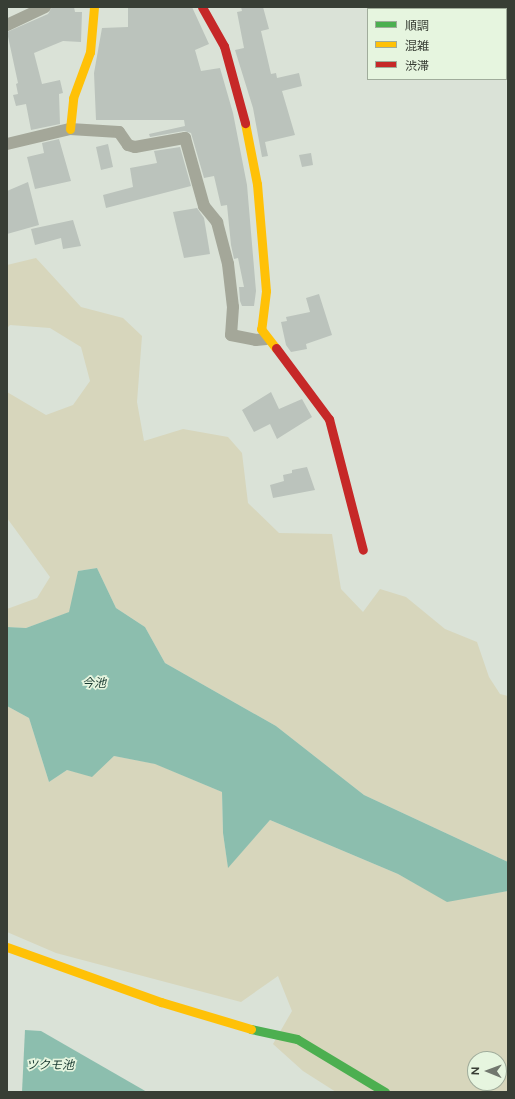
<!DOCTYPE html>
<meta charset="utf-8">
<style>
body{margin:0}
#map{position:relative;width:515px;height:1099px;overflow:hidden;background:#dae2d7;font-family:Figtree,"Noto Sans JP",sans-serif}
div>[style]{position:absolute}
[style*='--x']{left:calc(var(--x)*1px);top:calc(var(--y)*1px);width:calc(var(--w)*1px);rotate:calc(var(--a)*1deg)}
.green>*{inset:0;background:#d7d6bc}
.water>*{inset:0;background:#8cbeae}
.building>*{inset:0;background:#bbc3bc}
.street>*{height:12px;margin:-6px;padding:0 6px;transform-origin:6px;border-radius:6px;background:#a4a799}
.fast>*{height:9px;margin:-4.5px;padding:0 4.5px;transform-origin:4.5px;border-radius:4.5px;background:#4caf50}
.slow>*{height:9px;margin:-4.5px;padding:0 4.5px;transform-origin:4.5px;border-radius:4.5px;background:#ffc107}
.jam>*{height:9px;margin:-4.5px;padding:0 4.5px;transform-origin:4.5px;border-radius:4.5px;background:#c62828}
span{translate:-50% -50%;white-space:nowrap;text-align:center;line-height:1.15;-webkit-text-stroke:3.5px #e6f5df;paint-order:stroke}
.water-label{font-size:12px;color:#183930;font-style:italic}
.frame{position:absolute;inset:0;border:8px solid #383e35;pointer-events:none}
.legend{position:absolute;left:367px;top:8px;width:140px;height:72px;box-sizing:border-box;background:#e6f5df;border:1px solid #a0ac9b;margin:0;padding:5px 7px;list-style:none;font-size:12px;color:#383e35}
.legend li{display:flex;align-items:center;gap:8px;height:20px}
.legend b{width:20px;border:1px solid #a0ac9b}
.north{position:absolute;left:467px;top:1051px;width:40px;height:40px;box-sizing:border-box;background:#e6f5df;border:1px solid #a0ac9b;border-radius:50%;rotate:271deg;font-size:11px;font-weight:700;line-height:16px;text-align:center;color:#383e35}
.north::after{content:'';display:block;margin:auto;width:14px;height:18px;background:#71776e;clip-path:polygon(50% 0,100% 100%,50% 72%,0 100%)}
</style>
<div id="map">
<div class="green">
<div style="clip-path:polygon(36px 258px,81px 307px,123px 318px,142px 336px,137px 402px,144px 441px,183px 429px,228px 437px,242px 453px,248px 503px,279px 533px,332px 534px,341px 589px,363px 612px,380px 589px,406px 597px,445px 629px,477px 642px,489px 677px,500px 694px,508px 696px,508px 862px,364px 795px,276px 726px,165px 663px,145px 627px,116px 608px,97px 568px,78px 571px,70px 612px,26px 628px,7px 627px,7px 609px,37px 598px,50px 577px,7px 518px,7px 392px,46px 415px,73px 405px,90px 381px,81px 347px,50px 328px,10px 325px,7px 328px,7px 265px)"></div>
<div style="clip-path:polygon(evenodd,7px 706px,29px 718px,49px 782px,67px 770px,92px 776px,114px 756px,156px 764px,222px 792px,223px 833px,228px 867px,270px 820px,398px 874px,447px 901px,508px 891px,508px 1092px,336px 1092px,303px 1071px,273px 1044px,292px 1011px,278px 976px,241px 1002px,56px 953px,7px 932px,7px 706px,475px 1059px,499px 1059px,499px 1083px,475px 1083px,475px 1059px)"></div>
</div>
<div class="water">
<div style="clip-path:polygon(97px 568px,116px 608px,145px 627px,165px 663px,276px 726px,364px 795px,508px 862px,508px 891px,447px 902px,398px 874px,270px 820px,228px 868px,223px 833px,222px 792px,155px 764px,114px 756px,92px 777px,67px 770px,49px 782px,29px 718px,7px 706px,7px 627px,26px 628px,69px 612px,78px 571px)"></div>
<div style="clip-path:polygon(25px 1030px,41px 1031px,147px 1092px,22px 1092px)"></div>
</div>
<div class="building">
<div style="clip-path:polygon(52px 7px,74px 7px,75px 12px,82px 12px,81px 42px,63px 41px,34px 53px,42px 84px,60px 80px,63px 93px,59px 94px,60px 124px,31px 130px,26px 104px,16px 106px,13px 95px,18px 94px,16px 84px,18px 83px,7px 32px,48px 14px)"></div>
<div style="clip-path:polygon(128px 7px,192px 7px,209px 44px,195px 50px,201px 71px,220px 68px,233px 113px,247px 185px,256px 291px,254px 306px,242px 306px,240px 301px,239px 287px,244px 287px,238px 258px,234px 259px,231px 245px,227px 205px,221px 206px,214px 176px,204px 178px,191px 133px,184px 131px,150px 137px,149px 134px,185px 126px,184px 120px,96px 120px,94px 73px,102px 28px,128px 27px)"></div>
<div style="clip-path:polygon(241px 7px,263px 7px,269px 29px,261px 31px,271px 74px,276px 73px,277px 78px,299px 73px,302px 86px,282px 91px,295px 135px,265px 142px,268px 156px,262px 157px,253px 108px,235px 50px,244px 48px,237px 12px,242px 11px)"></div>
<div style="clip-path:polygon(59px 139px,71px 181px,35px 189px,27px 157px,44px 153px,42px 143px)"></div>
<div style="clip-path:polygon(108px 144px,113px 167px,101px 170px,96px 147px)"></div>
<div style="clip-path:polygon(180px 147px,191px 186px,106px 208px,103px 195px,133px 187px,130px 168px,157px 163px,154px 151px)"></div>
<div style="clip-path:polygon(311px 153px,313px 165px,302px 167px,299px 155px)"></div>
<div style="clip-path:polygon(28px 182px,39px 225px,7px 234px,7px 191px)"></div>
<div style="clip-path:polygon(197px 208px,204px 218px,210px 254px,184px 258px,173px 212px)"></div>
<div style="clip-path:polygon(73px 220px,81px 246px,63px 249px,61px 238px,35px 245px,31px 229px)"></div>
<div style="clip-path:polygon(319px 294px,332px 335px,306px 344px,307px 349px,291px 352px,286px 345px,281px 322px,287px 321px,286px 317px,310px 312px,306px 298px)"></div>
<div style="clip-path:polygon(271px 392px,279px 409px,302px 399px,312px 417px,277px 439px,270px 424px,254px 432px,242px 410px)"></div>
<div style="clip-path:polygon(307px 467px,315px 490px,273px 498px,270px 485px,284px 481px,283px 475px,292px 473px,292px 470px)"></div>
</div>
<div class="street">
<div style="--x:7;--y:25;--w:42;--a:-25.3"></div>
<div style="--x:7;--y:144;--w:65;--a:-13.4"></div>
<div style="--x:70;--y:129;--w:49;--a:3.5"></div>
<div style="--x:119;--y:132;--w:16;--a:55"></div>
<div style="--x:128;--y:145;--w:7;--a:16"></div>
<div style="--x:135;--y:147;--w:51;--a:-10.2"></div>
<div style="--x:185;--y:138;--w:71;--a:74.4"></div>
<div style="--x:204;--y:206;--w:21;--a:51"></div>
<div style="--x:217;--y:222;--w:43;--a:75.3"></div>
<div style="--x:228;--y:264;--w:43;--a:83.4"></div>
<div style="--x:233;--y:307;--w:28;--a:94"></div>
<div style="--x:231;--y:335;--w:25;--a:11"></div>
<div style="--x:256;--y:340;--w:10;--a:-6"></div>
</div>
<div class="fast">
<div style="--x:251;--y:1029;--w:47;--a:12.3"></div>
<div style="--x:297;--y:1039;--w:103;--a:31.1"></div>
</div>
<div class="slow">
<div style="--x:245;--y:123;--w:62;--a:78.9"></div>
<div style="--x:257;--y:184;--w:107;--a:85.2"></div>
<div style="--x:266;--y:291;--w:38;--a:97"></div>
<div style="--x:261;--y:329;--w:24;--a:52"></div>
<div style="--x:70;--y:129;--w:31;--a:-84"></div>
<div style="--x:73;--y:98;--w:49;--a:-69.7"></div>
<div style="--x:90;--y:52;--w:45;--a:-84.9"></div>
<div style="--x:7;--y:947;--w:164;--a:19.7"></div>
<div style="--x:161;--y:1002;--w:94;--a:16.7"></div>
</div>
<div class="jam">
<div style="--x:202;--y:7;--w:45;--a:60.6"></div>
<div style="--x:224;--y:46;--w:80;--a:74.7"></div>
<div style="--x:276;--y:348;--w:89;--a:53.3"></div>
<div style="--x:329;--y:419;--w:135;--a:75.5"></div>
</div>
<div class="water-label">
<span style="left:94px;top:684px">今池</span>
<span style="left:50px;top:1066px">ツクモ池</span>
</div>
<div class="frame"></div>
<ul class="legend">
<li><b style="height:5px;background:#4caf50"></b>順調</li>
<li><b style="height:5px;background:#ffc107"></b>混雑</li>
<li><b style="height:5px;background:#c62828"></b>渋滞</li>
</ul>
<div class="north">N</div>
</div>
